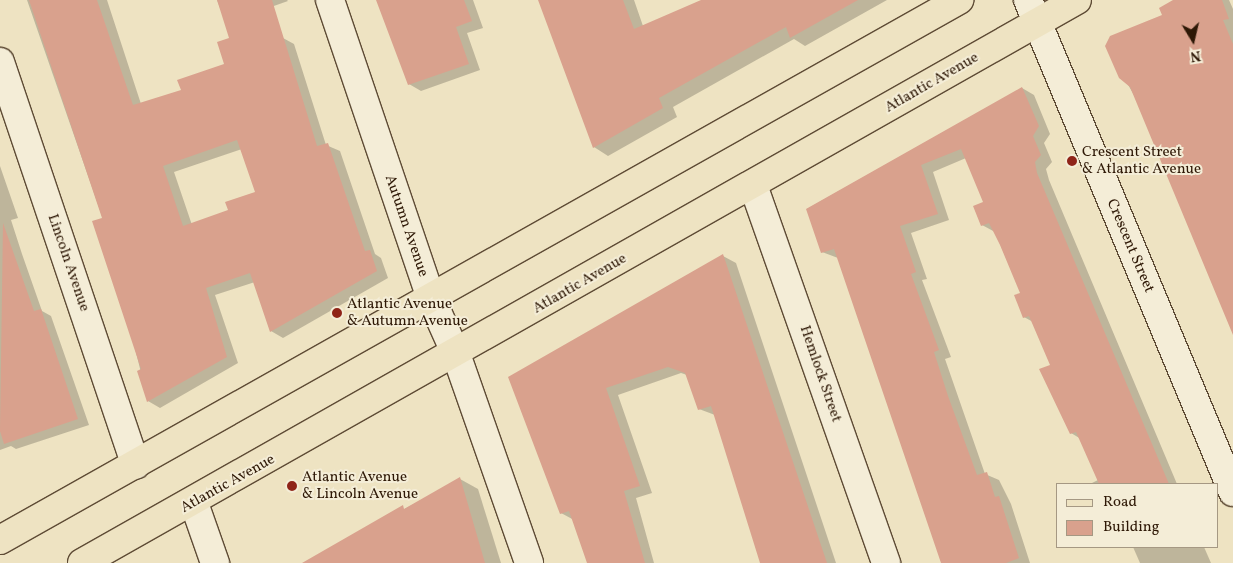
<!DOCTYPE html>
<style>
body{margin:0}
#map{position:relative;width:1233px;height:563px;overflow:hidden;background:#eee3c2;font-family:Vollkorn,serif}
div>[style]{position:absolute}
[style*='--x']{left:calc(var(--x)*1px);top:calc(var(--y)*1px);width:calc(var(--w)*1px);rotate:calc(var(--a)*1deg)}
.shadow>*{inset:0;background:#0003}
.building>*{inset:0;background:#d9a18d}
.roads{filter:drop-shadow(1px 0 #5e4b35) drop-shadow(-1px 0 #5e4b35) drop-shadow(0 1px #5e4b35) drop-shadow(0 -1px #5e4b35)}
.minor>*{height:28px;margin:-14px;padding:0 14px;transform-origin:14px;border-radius:14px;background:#f4edd7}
.major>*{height:28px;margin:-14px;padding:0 14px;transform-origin:14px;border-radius:14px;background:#eee3c2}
.dots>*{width:14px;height:14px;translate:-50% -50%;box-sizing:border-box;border:2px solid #f4edd7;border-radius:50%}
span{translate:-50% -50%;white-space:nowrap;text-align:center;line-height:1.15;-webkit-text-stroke:4px #f4edd7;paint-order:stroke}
.street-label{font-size:15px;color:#2e1806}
.poi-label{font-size:15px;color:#2e1806}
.left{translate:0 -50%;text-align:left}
.legend{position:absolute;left:1056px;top:483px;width:162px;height:65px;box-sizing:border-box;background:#f4edd7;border:1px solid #a59883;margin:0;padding:6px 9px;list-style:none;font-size:15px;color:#2e1806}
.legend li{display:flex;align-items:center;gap:10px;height:25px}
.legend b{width:25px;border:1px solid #a59883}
.north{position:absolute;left:1168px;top:15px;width:50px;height:50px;-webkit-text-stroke:4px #f4edd7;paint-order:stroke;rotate:171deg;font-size:14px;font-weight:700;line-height:20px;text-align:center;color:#2e1806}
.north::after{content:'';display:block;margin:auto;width:18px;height:22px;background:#2e1806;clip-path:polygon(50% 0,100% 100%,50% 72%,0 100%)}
</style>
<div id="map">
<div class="shadow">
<div style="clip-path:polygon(evenodd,27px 0,107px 0,141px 104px,182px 91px,283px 38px,294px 44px,326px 145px,340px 151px,375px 254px,381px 258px,388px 278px,283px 338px,271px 331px,255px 282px,215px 295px,238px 363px,160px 408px,148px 401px,103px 219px,27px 0,242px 149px,257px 192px,230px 211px,192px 225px,174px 172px,242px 149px)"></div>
<div style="clip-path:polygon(217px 0,287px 0,288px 1px,234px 20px,222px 13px)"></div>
<div style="clip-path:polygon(391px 0,473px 0,483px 28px,467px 33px,480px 70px,421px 91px,409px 84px)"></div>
<div style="clip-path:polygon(540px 0,634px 0,643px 26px,704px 0,887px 0,805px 46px,794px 39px,673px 107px,677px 117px,608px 156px,594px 147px)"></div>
<div style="clip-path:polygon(1176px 0,1229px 0,1233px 9px,1233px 333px,1139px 104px,1106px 46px,1164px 16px)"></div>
<div style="clip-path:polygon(1022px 88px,1034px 95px,1050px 134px,1044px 143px,1052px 162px,1046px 169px,1049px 180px,1177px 484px,1090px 484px,1098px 480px,1081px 439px,1071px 433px,1052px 366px,1033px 322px,1024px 317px,1021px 293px,995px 232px,982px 225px,984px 202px,966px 158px,933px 172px,949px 220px,911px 233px,927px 279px,922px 280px,951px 357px,945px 359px,985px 474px,999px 480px,1011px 504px,1030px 563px,943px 563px,838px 258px,822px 252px,807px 209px)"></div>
<div style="clip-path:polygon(0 166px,18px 218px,11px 220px,22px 254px,42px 311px,51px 316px,89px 425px,16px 449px,11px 446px,0 450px)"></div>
<div style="clip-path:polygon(723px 256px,736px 263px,836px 563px,777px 563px,715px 415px,699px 409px,687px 375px,681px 373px,618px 395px,652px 493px,636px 498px,654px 563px,588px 563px,574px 520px,561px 513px,510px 378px)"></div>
<div style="clip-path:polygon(460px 479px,478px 489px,501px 563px,305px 563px)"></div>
<div style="clip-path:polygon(1133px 547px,1204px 547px,1211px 563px,1140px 563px)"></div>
</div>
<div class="building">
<div style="clip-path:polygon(evenodd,29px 0,97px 0,133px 105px,181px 90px,177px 80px,224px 64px,217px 42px,229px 38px,217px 0,272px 0,317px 146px,328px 143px,365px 251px,370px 250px,377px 271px,270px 332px,250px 273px,206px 288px,227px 357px,147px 402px,137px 371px,141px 369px,92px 221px,102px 218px,29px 0,237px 140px,255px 192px,225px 202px,228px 210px,183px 226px,163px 166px,237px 140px)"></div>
<div style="clip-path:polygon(376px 0,464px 0,472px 21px,456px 27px,469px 64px,408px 85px)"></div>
<div style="clip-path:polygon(538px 0,623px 0,634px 29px,701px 0,858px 0,790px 38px,786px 27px,659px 98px,663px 108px,593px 148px)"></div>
<div style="clip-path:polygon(1173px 0,1222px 0,1229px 19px,1223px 20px,1233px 44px,1233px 335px,1130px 87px,1119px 78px,1105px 46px,1110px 36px,1162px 15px,1159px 8px)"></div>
<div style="clip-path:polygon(1022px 87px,1039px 126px,1033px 136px,1041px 155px,1035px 162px,1037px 173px,1169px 484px,1099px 484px,1076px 432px,1070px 434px,1039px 369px,1050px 365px,1029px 316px,1023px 318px,1014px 295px,1020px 293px,1000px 245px,989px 223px,981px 226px,973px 206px,983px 202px,961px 149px,921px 165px,938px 214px,900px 226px,916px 272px,911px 274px,939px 350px,934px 352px,948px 396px,977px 475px,987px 472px,995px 497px,999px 496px,1019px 558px,1006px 563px,941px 563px,834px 249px,821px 253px,806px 209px)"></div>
<div style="clip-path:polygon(3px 223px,34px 311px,41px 309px,78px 419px,4px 444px,0 431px)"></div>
<div style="clip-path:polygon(723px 254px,827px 563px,760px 563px,711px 406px,698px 410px,685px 373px,668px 367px,606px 388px,640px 486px,624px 491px,645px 563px,587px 563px,569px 511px,560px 514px,508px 377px)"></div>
<div style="clip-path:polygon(460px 477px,485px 563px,302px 563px,403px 505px,404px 509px)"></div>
</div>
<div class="roads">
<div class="minor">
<div style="--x:330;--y:0;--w:312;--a:71.3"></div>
<div style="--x:430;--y:296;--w:64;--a:65.9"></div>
<div style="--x:456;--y:354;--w:221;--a:70.7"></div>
<div style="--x:1028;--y:0;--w:533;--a:67.38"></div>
<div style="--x:0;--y:62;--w:425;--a:71.4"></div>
<div style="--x:753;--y:185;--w:401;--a:70.6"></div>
<div style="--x:194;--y:503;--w:64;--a:70.7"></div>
</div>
<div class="major">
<div style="--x:0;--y:540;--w:1101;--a:-29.38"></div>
<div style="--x:82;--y:563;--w:1143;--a:-29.5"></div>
</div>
</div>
<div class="dots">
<div style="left:1072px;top:161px;background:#8f2418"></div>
<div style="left:337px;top:313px;background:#8f2418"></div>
<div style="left:292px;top:486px;background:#8f2418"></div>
</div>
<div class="street-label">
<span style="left:932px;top:83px;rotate:-30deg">Atlantic Avenue</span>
<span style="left:406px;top:226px;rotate:71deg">Autumn Avenue</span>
<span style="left:1130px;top:246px;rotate:67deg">Crescent Street</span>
<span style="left:68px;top:263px;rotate:71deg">Lincoln Avenue</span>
<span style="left:580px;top:284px;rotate:-30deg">Atlantic Avenue</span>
<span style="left:820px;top:374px;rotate:71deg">Hemlock Street</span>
<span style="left:228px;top:484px;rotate:-29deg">Atlantic Avenue</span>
</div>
<div class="poi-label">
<span class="left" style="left:1082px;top:161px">Crescent Street<br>&amp; Atlantic Avenue</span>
<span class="left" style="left:347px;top:313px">Atlantic Avenue<br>&amp; Autumn Avenue</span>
<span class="left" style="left:302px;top:486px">Atlantic Avenue<br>&amp; Lincoln Avenue</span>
</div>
<ul class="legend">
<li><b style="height:6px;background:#eee3c2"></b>Road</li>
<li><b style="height:14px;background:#d9a18d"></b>Building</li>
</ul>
<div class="north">N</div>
</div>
